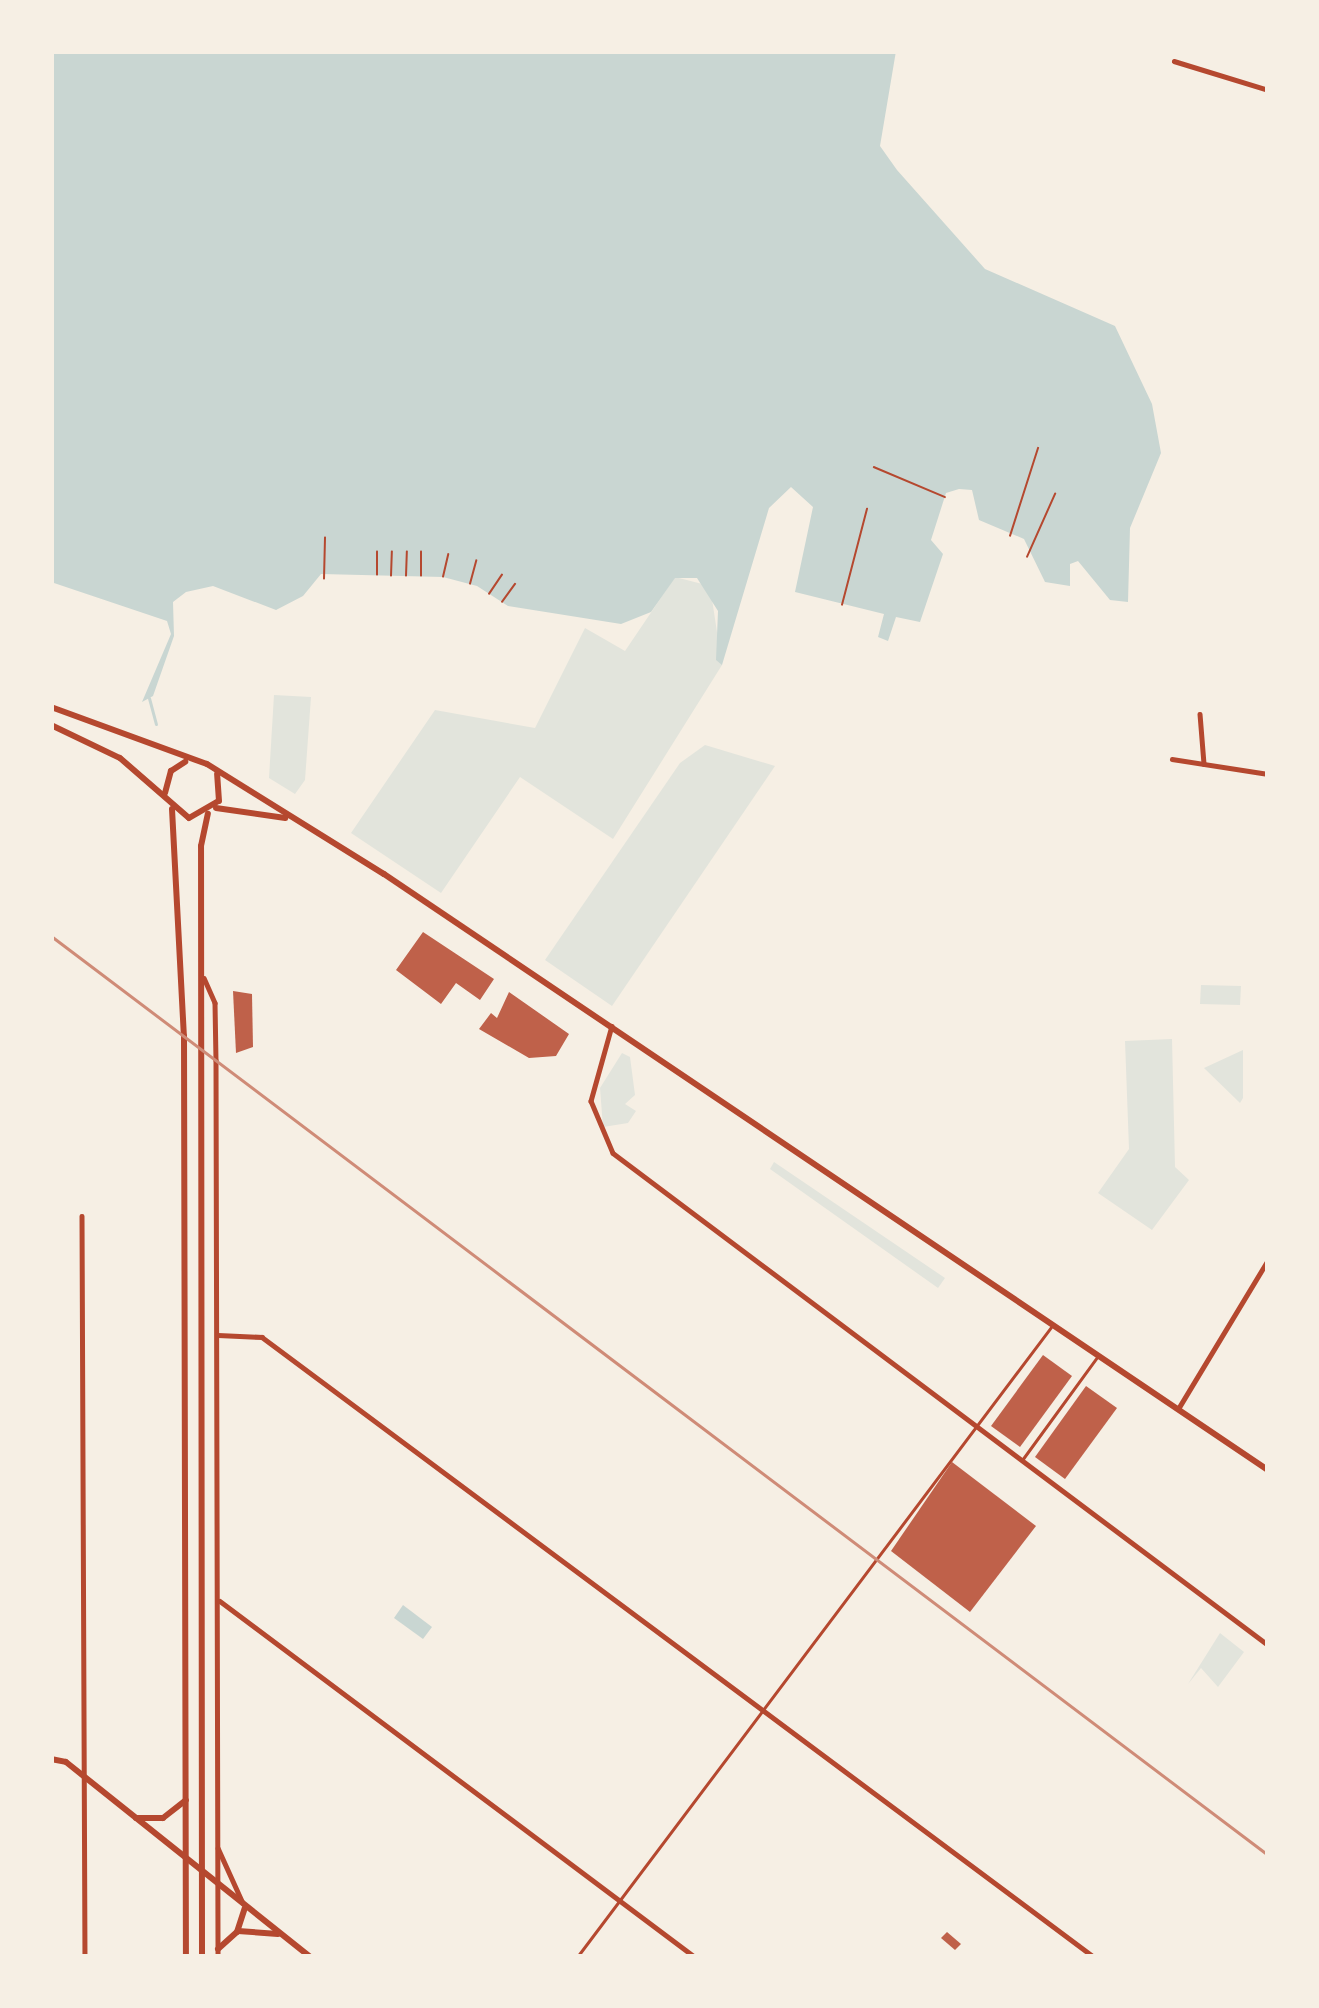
<!DOCTYPE html>
<style>
body{margin:0}
#map{position:relative;width:1319px;height:2008px;overflow:hidden;background:#f6efe4;font-family:"Noto Sans",sans-serif}
div>[style]{position:absolute}
[style*='--x']{left:calc(var(--x)*1px);top:calc(var(--y)*1px);width:calc(var(--w)*1px);rotate:calc(var(--a)*1deg)}
.green>*{inset:0;background:#e2e4dc}
.water>*{inset:0;background:#c9d6d2}
.stream>*{height:3px;margin:-1.5px;padding:0 1.5px;transform-origin:1.5px;border-radius:1.5px;background:#c9d6d2}
.building>*{inset:0;background:#bf614a}
.path>*{height:1.5px;margin:-0.75px;padding:0 0.75px;transform-origin:0.75px;border-radius:0.75px;background:#b5482f}
.pedestrian>*{height:3px;margin:-1.5px;padding:0 1.5px;transform-origin:1.5px;border-radius:1.5px;background:#b5482f}
.minor>*{height:4.5px;margin:-2.25px;padding:0 2.25px;transform-origin:2.25px;border-radius:2.25px;background:#b5482f}
.tertiary>*{height:6px;margin:-3px;padding:0 3px;transform-origin:3px;border-radius:3px;background:#b5482f}
.secondary>*{height:6px;margin:-3px;padding:0 3px;transform-origin:3px;border-radius:3px;background:#b5482f}
.rail>*{height:3px;margin:-1.5px;padding:0 1.5px;transform-origin:1.5px;border-radius:1.5px;background:#cf8b77}
span{translate:-50% -50%;white-space:nowrap;text-align:center;line-height:1.15;-webkit-text-stroke:9px #f6efe4;paint-order:stroke}
.frame{position:absolute;inset:0;border:54px solid #f6efe4;pointer-events:none}
</style>
<div id="map">
<div class="green">
<div style="clip-path:polygon(675px 577px,710px 586px,722px 665px,613px 839px,520px 777px,441px 893px,351px 833px,435px 710px,535px 728px,585px 628px,625px 651px)"></div>
<div style="clip-path:polygon(274px 695px,311px 697px,305px 780px,295px 794px,269px 778px)"></div>
<div style="clip-path:polygon(705px 745px,775px 766px,612px 1006px,545px 960px,680px 763px)"></div>
<div style="clip-path:polygon(1201px 985px,1241px 986px,1240px 1005px,1200px 1004px)"></div>
<div style="clip-path:polygon(1172px 1039px,1175px 1167px,1189px 1180px,1152px 1230px,1098px 1193px,1129px 1149px,1125px 1041px)"></div>
<div style="clip-path:polygon(1243px 1050px,1243px 1098px,1240px 1103px,1204px 1068px)"></div>
<div style="clip-path:polygon(622px 1053px,630px 1057px,635px 1095px,625px 1104px,636px 1111px,628px 1123px,603px 1127px,600px 1088px)"></div>
<div style="clip-path:polygon(774px 1162px,945px 1278px,938px 1288px,770px 1169px)"></div>
<div style="clip-path:polygon(1220px 1633px,1244px 1652px,1218px 1687px,1201px 1668px,1188px 1684px)"></div>
</div>
<div class="water">
<div style="clip-path:polygon(51px 51px,896px 51px,880px 146px,897px 170px,985px 269px,1115px 326px,1152px 404px,1161px 453px,1130px 528px,1128px 602px,1110px 600px,1078px 561px,1070px 564px,1070px 586px,1045px 582px,1024px 539px,979px 520px,972px 490px,959px 489px,946px 493px,931px 540px,943px 554px,920px 622px,896px 617px,888px 641px,878px 637px,884px 614px,795px 592px,813px 507px,791px 487px,769px 508px,722px 665px,716px 660px,718px 611px,697px 578px,675px 578px,651px 612px,621px 624px,508px 606px,477px 586px,443px 577px,321px 574px,303px 596px,276px 610px,213px 586px,186px 592px,173px 602px,174px 636px,153px 696px,142px 702px,171px 634px,167px 621px,51px 582px)"></div>
<div style="clip-path:polygon(403px 1605px,432px 1627px,423px 1639px,394px 1618px)"></div>
</div>
<div class="stream">
<div style="--x:149;--y:698;--w:27;--a:75"></div>
</div>
<div class="building">
<div style="clip-path:polygon(423px 932px,494px 979px,480px 1000px,456px 983px,441px 1004px,396px 970px)"></div>
<div style="clip-path:polygon(233px 991px,252px 994px,253px 1047px,236px 1053px)"></div>
<div style="clip-path:polygon(509px 992px,569px 1034px,556px 1056px,529px 1058px,479px 1029px,491px 1013px,497px 1018px)"></div>
<div style="clip-path:polygon(1043px 1355px,1072px 1376px,1020px 1447px,991px 1426px)"></div>
<div style="clip-path:polygon(1086px 1386px,1117px 1408px,1065px 1479px,1035px 1457px)"></div>
<div style="clip-path:polygon(952px 1462px,1036px 1526px,970px 1612px,891px 1551px)"></div>
<div style="clip-path:polygon(947px 1932px,961px 1944px,955px 1950px,941px 1938px)"></div>
</div>
<div class="path">
<div style="--x:874;--y:467;--w:77;--a:22.9"></div>
<div style="--x:1010;--y:536;--w:92;--a:-72.3"></div>
<div style="--x:1027;--y:557;--w:69;--a:-66"></div>
<div style="--x:377;--y:575;--w:23;--a:-90"></div>
<div style="--x:391;--y:576;--w:24;--a:-88"></div>
<div style="--x:406;--y:576;--w:24;--a:-88"></div>
<div style="--x:421;--y:576;--w:24;--a:-90"></div>
<div style="--x:443;--y:577;--w:23;--a:-77"></div>
<div style="--x:324;--y:579;--w:41;--a:-88.6"></div>
<div style="--x:470;--y:584;--w:24;--a:-75"></div>
<div style="--x:489;--y:594;--w:23;--a:-56"></div>
<div style="--x:502;--y:602;--w:22;--a:-54"></div>
<div style="--x:842;--y:605;--w:99;--a:-75.4"></div>
</div>
<div class="pedestrian">
<div style="--x:1022;--y:1460;--w:127;--a:-53.9"></div>
<div style="--x:577;--y:1957;--w:788;--a:-53.04"></div>
</div>
<div class="minor">
<div style="--x:1174;--y:61;--w:98;--a:17.1"></div>
<div style="--x:1200;--y:714;--w:50;--a:85.4"></div>
<div style="--x:1172;--y:759;--w:97;--a:8.9"></div>
<div style="--x:204;--y:978;--w:27;--a:66"></div>
<div style="--x:215;--y:1003;--w:57;--a:89"></div>
<div style="--x:216;--y:1060;--w:897;--a:89.87"></div>
<div style="--x:612;--y:1026;--w:78;--a:105.6"></div>
<div style="--x:591;--y:1101;--w:56;--a:67.1"></div>
<div style="--x:613;--y:1153;--w:819;--a:36.91"></div>
<div style="--x:82;--y:1216;--w:741;--a:89.77"></div>
<div style="--x:218;--y:1335;--w:44;--a:2.6"></div>
<div style="--x:262;--y:1337;--w:1038;--a:36.69"></div>
<div style="--x:1178;--y:1409;--w:174;--a:-58.9"></div>
<div style="--x:220;--y:1601;--w:594;--a:36.85"></div>
<div style="--x:218;--y:1848;--w:60;--a:65.6"></div>
</div>
<div class="tertiary">
<div style="--x:51;--y:1759;--w:15;--a:11"></div>
<div style="--x:66;--y:1762;--w:312;--a:38.6"></div>
<div style="--x:238;--y:1931;--w:40;--a:4.3"></div>
<div style="--x:218;--y:1949;--w:25;--a:-42"></div>
<div style="--x:237;--y:1932;--w:25;--a:-72"></div>
</div>
<div class="secondary">
<div style="--x:51;--y:707;--w:166;--a:20.1"></div>
<div style="--x:207;--y:764;--w:208;--a:31.9"></div>
<div style="--x:384;--y:874;--w:1066;--a:33.99"></div>
<div style="--x:51;--y:725;--w:76;--a:25.6"></div>
<div style="--x:120;--y:758;--w:91;--a:41"></div>
<div style="--x:189;--y:818;--w:34;--a:-30"></div>
<div style="--x:219;--y:801;--w:27;--a:-94"></div>
<div style="--x:165;--y:793;--w:23;--a:-75"></div>
<div style="--x:171;--y:771;--w:17;--a:-33"></div>
<div style="--x:216;--y:808;--w:70;--a:8.2"></div>
<div style="--x:172;--y:809;--w:227;--a:87"></div>
<div style="--x:184;--y:1036;--w:921;--a:89.88"></div>
<div style="--x:136;--y:1818;--w:27;--a:0"></div>
<div style="--x:163;--y:1818;--w:29;--a:-38"></div>
<div style="--x:202;--y:1957;--w:1111;--a:-90.05"></div>
<div style="--x:201;--y:846;--w:33;--a:-78"></div>
</div>
<div class="rail">
<div style="--x:51;--y:936;--w:1525;--a:37.06"></div>
</div>
<div class="frame"></div>
</div>
